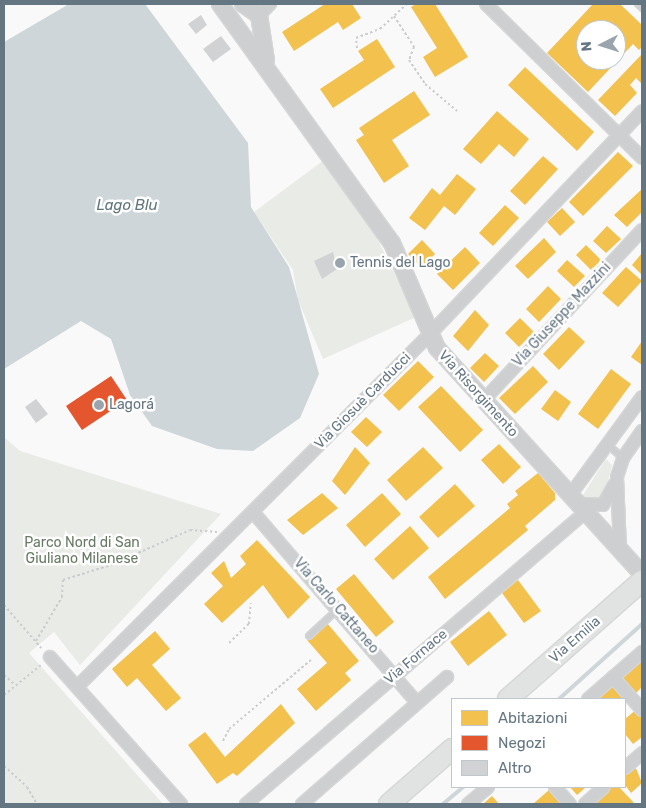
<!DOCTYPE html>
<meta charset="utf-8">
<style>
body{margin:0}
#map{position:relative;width:646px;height:808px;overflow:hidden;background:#f9f9f9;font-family:Rubik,sans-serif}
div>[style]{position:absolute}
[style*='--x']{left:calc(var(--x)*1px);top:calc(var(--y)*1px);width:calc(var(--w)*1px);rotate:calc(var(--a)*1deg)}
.green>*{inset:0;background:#e8ebe6}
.water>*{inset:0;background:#ced6d9}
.homes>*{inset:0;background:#f2c14e}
.shops>*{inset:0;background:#e4572e}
.stream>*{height:4px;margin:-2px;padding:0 2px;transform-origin:2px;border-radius:2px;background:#ced6d9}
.building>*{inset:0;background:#d0d2d3}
.path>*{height:2px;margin-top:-1px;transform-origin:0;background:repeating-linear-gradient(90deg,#cbcccd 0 2.5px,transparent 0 5px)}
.roads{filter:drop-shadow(1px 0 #d5d6d7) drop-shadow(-1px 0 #d5d6d7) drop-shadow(0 1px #d5d6d7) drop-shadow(0 -1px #d5d6d7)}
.service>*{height:6px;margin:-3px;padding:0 3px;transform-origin:3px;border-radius:3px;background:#cecfd0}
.minor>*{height:12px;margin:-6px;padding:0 6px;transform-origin:6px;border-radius:6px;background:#cecfd0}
.tertiary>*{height:16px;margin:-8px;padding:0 8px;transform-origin:8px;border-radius:8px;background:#cecfd0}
.primary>*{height:20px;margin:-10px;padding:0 10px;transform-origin:10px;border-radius:10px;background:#e1e2e2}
.dots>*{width:14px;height:14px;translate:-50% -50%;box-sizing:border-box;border:2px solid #fff;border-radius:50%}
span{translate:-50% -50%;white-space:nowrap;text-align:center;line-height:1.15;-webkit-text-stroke:5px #fff;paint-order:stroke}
.poi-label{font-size:14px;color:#657683}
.left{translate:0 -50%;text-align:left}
.street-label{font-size:14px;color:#657683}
.park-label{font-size:14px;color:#687a64}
.water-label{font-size:15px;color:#60757c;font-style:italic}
.frame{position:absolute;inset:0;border:5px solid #657683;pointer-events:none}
.legend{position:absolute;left:451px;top:698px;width:175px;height:90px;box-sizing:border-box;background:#fff;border:1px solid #c1c8cd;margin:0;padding:6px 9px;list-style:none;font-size:15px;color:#657683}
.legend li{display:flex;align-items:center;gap:10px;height:25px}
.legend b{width:25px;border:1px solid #c1c8cd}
.north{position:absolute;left:576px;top:20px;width:50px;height:50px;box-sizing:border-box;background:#fff;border:1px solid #c1c8cd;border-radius:50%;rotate:265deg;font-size:14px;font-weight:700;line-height:20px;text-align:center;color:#657683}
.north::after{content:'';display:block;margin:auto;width:18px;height:22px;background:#99a4ac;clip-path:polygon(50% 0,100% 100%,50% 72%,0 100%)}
</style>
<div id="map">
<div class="green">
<div style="clip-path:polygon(324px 160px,362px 208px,416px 317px,323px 359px,298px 300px,293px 270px,254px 212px)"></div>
<div style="clip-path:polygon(4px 437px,20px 451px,221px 514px,80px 665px,54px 632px,29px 653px,163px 804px,4px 804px)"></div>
<div style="clip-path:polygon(606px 459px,612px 465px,604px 500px,581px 498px)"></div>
</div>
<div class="water">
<div style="clip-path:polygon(69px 4px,145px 4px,248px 143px,251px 207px,289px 267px,319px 374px,300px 418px,253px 451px,217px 449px,152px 426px,130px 395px,111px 339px,81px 321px,4px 369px,4px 42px)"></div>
</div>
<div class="homes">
<div style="clip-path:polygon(325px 4px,352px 4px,361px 18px,343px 30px,338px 22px,294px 51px,282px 32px)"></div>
<div style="clip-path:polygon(416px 4px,435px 4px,468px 57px,435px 77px,423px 57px,437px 48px,411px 7px)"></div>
<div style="clip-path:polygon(evenodd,593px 4px,620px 4px,642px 25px,642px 47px,639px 50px,633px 44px,588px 92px,547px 53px,593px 4px,586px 30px,616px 30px,616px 60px,606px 60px,597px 70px,586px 60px,578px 51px,586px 43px,586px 30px)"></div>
<div style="clip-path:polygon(377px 39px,395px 67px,333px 108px,320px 89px,364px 60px,358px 51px)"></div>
<div style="clip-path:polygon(642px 54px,642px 84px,636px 78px,630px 85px,637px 93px,615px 116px,598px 100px)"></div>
<div style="clip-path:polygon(525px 67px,594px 132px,577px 151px,508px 85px)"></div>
<div style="clip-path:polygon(414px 91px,430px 115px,392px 140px,409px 166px,384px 183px,356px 140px,364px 135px,359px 128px)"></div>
<div style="clip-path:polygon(497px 111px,529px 139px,514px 157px,499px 144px,481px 164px,463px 149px)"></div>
<div style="clip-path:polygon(618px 152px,633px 166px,583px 216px,569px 202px)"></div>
<div style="clip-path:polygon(543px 156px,558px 169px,525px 205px,510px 191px)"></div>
<div style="clip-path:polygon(457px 174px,476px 189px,455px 215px,444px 206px,425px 230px,409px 218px,432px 188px,440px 195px)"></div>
<div style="clip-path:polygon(642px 189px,642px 212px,627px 227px,614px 215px)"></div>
<div style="clip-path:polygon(505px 205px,519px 218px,493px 246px,479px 233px)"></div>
<div style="clip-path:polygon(562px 208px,575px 222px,560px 236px,547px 222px)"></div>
<div style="clip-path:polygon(607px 226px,621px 239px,606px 253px,593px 241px)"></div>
<div style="clip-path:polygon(544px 238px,556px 252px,528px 279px,515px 266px)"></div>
<div style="clip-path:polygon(422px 240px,435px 254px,421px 268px,408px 254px)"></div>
<div style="clip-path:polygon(586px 245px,601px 260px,591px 270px,576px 255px)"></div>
<div style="clip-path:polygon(465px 247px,480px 263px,453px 290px,437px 274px)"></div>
<div style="clip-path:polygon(642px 253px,642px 275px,632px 265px)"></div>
<div style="clip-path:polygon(567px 260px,585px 276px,574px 287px,557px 271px)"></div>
<div style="clip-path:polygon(626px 267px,642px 281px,618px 307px,602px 293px)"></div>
<div style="clip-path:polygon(548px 286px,561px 299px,539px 322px,526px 309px)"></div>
<div style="clip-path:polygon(475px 310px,489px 325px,468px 351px,453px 336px)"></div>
<div style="clip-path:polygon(520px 318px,534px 332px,519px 347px,505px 333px)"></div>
<div style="clip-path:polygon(569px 327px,585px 342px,559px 370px,543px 354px)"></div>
<div style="clip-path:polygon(642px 341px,642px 365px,631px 357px)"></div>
<div style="clip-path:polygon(485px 353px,499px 366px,484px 382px,470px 368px)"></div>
<div style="clip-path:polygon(418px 361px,434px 377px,399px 411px,383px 395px)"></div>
<div style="clip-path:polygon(533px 366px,548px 382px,515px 414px,499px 398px)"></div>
<div style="clip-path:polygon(611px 369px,631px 384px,598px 429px,578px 414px)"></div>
<div style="clip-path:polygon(441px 386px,483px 430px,460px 452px,418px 407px)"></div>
<div style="clip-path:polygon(555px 390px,571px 402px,558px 421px,541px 409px)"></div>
<div style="clip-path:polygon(366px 417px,382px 432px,367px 447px,351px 432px)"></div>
<div style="clip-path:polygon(499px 444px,521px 467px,503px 484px,481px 460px)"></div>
<div style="clip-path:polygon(355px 447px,370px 463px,345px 495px,332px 481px)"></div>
<div style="clip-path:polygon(423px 447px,443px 468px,406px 501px,387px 480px)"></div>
<div style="clip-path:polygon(538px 473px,555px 493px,555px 500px,525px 526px,528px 530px,445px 599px,428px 577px,510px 508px,507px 504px,518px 495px,515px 491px)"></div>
<div style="clip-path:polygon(455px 484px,475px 506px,438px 538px,419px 517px)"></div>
<div style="clip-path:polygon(322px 493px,338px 508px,303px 535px,287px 520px)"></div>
<div style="clip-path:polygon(382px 493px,401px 514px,365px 547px,346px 525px)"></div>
<div style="clip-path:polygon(410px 526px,429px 548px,393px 580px,374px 559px)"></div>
<div style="clip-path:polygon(257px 540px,310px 597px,288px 619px,263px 585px,222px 623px,204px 604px,223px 586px,211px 573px,224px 561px,231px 578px,246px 564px,240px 556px)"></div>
<div style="clip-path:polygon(354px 574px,394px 622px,376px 637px,336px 589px)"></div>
<div style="clip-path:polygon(518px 580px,541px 611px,524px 623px,502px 593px)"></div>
<div style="clip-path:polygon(489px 611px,507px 635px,468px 666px,450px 642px)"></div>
<div style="clip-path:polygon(327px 623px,359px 661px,345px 673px,351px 680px,316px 711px,297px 689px,327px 663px,307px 640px)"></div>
<div style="clip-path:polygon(155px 631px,170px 649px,152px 665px,181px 698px,166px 711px,137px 678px,127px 687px,112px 669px)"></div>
<div style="clip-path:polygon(642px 661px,642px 687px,636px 693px,623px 678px)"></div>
<div style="clip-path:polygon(611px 685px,623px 699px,594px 699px)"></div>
<div style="clip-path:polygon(281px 704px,295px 723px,237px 776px,233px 773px,217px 784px,188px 745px,205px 732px,225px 757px)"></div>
<div style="clip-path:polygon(637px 709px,642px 715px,642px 737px,633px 744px,625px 734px,625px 719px)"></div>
<div style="clip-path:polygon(633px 761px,642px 783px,631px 793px,625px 785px,625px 771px)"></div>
<div style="clip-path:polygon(570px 787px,586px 787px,577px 795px)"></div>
<div style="clip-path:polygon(608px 787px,619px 787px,635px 804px,598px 804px,594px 800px)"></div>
<div style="clip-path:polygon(549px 790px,561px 804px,533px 804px)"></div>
<div style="clip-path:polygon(492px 796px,499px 804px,483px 804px)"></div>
</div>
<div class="shops">
<div style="clip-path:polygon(111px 376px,127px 400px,82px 430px,66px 406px)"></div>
</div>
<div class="stream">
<div style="--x:559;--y:699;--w:112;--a:-42.1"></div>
<div style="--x:443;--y:804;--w:26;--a:-40"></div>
</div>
<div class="building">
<div style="clip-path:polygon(201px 15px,207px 25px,196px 34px,188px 24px)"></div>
<div style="clip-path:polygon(221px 36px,231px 49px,213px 62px,203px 49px)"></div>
<div style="clip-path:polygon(333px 252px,337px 269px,322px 279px,314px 261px)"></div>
<div style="clip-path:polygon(36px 399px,48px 414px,36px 423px,25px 407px)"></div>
</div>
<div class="path">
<div style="--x:394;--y:16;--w:37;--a:57"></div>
<div style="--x:414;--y:47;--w:14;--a:111"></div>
<div style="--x:409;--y:60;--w:29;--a:56"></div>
<div style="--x:425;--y:84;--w:42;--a:40.2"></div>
<div style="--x:357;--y:48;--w:10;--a:-96"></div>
<div style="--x:356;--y:38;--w:26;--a:-21"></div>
<div style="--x:380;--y:29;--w:37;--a:-43"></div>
<div style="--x:4;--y:605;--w:57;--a:49.3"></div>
<div style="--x:36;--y:641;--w:51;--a:-59.4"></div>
<div style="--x:62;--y:597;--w:17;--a:-87"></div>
<div style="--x:63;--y:580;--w:50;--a:-17.4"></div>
<div style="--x:111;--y:565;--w:86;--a:-23.9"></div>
<div style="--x:190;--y:530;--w:27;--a:4"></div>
<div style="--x:229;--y:643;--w:28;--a:-44"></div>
<div style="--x:249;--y:624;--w:21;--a:-85"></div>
<div style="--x:4;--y:675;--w:15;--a:42"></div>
<div style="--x:4;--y:695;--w:48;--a:-39"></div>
<div style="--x:223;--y:741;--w:13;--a:-63"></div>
<div style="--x:229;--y:729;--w:107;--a:-40.1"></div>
<div style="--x:4;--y:766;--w:31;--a:42"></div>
<div style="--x:27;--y:787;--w:20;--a:60"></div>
</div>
<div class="roads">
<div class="service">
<div style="--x:638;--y:4;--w:6;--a:45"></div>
<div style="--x:608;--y:445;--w:20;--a:41"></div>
<div style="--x:309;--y:636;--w:38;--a:-43"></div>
</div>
<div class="minor">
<div style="--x:486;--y:4;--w:219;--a:44.6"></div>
<div style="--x:259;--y:15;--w:16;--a:-45"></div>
<div style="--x:483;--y:401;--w:233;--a:-47.1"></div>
<div style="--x:571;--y:494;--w:120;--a:-53.8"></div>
<div style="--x:580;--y:504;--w:23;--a:2"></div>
<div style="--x:603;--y:505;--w:23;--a:-61"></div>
<div style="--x:253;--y:512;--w:252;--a:49.3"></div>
<div style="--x:620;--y:549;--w:72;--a:-92.4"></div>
<div style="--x:617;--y:477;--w:20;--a:-72"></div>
<div style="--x:623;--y:458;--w:33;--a:-55"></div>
<div style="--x:50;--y:657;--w:197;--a:48.3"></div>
<div style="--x:613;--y:677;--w:44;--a:48.7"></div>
<div style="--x:78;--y:686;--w:496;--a:-45"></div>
<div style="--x:429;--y:335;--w:309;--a:-46.4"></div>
<div style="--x:588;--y:699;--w:72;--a:-41"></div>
<div style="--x:625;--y:768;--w:23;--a:-41"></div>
<div style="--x:555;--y:787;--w:23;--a:49"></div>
<div style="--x:246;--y:804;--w:450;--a:-40.7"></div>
<div style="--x:302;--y:804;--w:193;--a:-41.2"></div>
<div style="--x:468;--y:804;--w:26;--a:-40"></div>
<div style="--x:585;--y:804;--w:25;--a:-42"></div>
</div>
<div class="tertiary">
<div style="--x:220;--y:4;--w:294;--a:54.3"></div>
<div style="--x:392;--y:243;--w:114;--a:66.8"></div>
<div style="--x:437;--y:348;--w:305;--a:47.8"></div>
<div style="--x:243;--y:4;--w:19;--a:35"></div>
<div style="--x:259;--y:15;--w:46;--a:81.2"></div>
</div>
<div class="primary">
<div style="--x:508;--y:699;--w:179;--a:-41.4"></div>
<div style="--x:389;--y:804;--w:84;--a:-41.1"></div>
</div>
</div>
<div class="dots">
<div style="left:340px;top:263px;background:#99a4ac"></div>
<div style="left:99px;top:405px;background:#99a4ac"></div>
</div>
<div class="poi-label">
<span class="left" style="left:350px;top:263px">Tennis del Lago</span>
<span class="left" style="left:109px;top:405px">Lagorá</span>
</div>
<div class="street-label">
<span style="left:562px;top:315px;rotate:-47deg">Via Giuseppe Mazzini</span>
<span style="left:478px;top:394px;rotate:48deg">Via Risorgimento</span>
<span style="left:363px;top:401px;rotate:-45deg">Via Giosuè Carducci</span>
<span style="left:336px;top:606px;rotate:49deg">Via Carlo Cattaneo</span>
<span style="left:575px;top:640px;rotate:-41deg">Via Emilia</span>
<span style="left:416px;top:657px;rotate:-40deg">Via Fornace</span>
</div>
<div class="park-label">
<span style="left:82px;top:551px">Parco Nord di San<br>Giuliano Milanese</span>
</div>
<div class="water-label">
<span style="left:127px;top:206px">Lago Blu</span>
</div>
<div class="frame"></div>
<ul class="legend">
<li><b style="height:14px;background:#f2c14e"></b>Abitazioni</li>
<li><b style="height:14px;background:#e4572e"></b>Negozi</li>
<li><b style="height:14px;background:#d0d2d3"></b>Altro</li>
</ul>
<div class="north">N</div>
</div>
